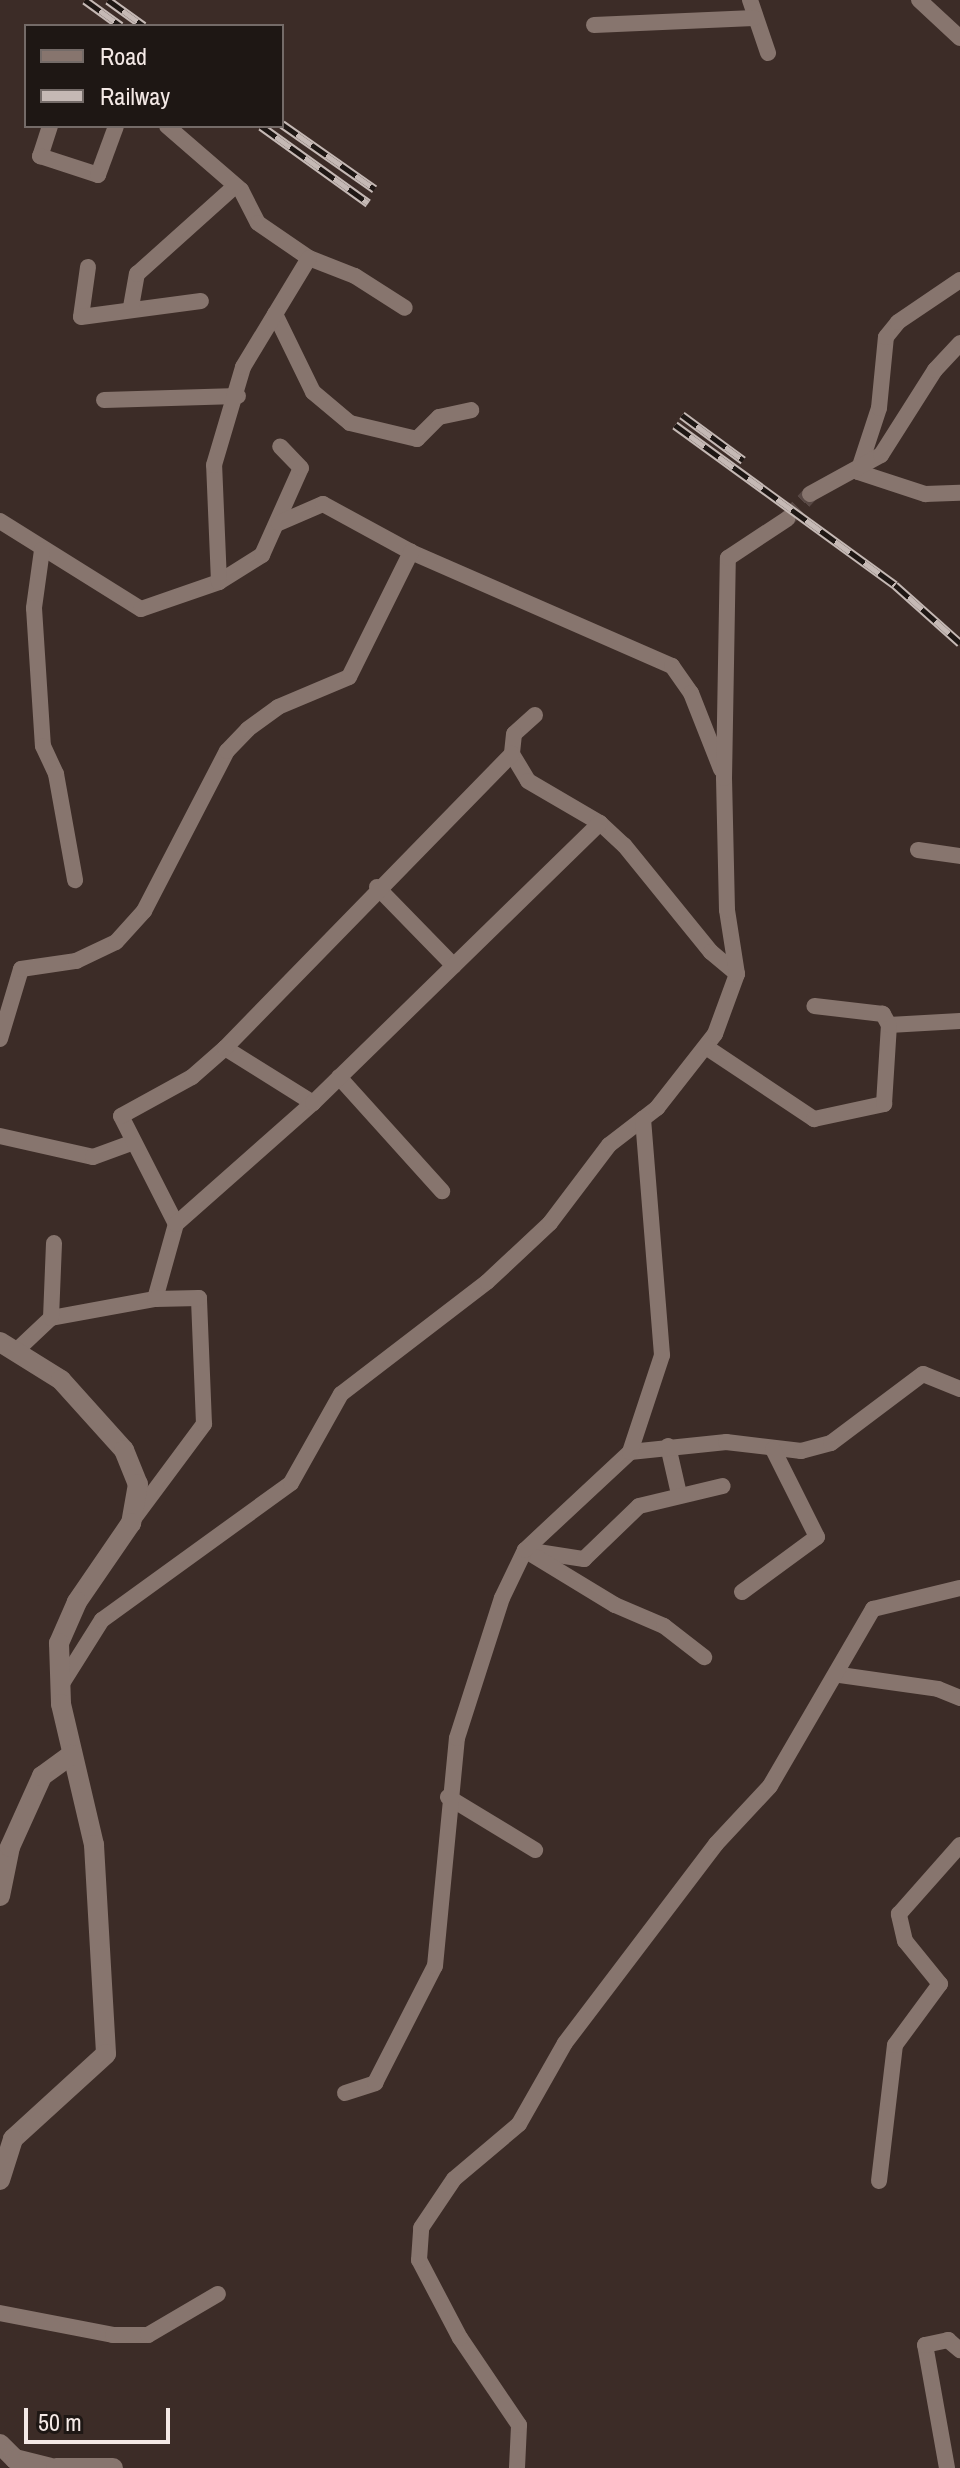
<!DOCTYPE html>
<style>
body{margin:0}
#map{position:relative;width:960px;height:2468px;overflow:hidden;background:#3c2c27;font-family:"Archivo Narrow",sans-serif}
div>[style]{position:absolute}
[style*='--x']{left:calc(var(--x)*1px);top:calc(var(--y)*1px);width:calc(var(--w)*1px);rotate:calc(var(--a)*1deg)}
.minor-tunnel>*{height:16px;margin-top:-8px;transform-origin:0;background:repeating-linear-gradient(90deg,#584844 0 16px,transparent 0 24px)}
.minor>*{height:16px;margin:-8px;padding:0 8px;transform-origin:8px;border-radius:8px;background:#87756e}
.tertiary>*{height:20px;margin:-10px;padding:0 10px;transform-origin:10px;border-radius:10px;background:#87756e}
.rail>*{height:9px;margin-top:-4.5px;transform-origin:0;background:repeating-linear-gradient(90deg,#1e1714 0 18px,#c5b9b5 0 36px);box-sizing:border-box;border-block:2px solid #c5b9b5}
span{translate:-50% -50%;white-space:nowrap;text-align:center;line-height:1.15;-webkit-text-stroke:6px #1e1714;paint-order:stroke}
.legend{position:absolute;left:24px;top:24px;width:260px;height:104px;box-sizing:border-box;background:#1e1714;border:2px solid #746b68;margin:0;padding:10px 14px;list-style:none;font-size:24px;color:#f4e9e6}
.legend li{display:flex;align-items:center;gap:16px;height:40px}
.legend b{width:40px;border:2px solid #746b68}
.scale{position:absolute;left:24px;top:2408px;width:146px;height:36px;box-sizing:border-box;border:4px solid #f4e9e6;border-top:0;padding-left:10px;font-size:24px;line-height:28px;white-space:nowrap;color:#f4e9e6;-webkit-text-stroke:6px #1e1714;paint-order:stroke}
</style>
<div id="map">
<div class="minor-tunnel">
<div style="--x:787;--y:519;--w:34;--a:-47"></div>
</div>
<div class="minor">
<div style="--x:750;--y:0;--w:56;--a:71.2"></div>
<div style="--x:919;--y:0;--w:56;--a:42.8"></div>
<div style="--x:594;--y:25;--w:160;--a:-2.5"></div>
<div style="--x:50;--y:126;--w:32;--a:108"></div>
<div style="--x:40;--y:156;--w:61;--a:18.1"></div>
<div style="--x:98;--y:175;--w:52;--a:-69.8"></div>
<div style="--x:167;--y:126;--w:98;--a:40.9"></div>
<div style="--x:241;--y:190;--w:37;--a:63"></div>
<div style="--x:258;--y:223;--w:62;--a:34.5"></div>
<div style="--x:309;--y:258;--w:49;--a:21.4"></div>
<div style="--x:355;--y:276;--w:59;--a:32.6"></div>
<div style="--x:88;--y:267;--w:50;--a:98"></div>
<div style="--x:81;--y:317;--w:121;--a:-7.6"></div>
<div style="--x:131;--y:307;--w:34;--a:-80"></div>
<div style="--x:137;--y:274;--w:132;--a:-41.9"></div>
<div style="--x:275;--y:314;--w:87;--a:64"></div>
<div style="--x:313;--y:392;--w:48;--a:40"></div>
<div style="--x:350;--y:423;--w:69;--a:13.4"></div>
<div style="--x:417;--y:439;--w:31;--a:-45"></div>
<div style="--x:439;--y:417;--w:33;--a:-12"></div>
<div style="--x:104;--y:400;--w:134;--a:-1.7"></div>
<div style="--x:858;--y:472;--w:67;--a:-71.8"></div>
<div style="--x:879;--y:408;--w:71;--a:-84.4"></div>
<div style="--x:886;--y:337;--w:19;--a:-51"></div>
<div style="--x:898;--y:322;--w:75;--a:-34.1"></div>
<div style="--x:858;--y:472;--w:71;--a:18.2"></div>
<div style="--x:925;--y:494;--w:35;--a:-2"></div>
<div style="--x:810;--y:494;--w:81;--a:-28.8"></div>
<div style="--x:881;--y:455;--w:101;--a:-57.6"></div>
<div style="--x:935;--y:370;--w:37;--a:-47"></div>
<div style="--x:0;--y:521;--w:166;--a:32"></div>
<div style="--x:141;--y:609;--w:83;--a:-19.1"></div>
<div style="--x:219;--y:582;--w:51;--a:-32.1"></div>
<div style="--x:262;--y:555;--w:95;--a:-65.9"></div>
<div style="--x:301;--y:468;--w:30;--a:-134"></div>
<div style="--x:279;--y:523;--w:48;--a:-23.4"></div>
<div style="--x:323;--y:504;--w:100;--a:28.6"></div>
<div style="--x:411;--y:552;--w:285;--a:23.6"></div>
<div style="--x:672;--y:666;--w:33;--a:55"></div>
<div style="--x:691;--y:693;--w:82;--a:68.5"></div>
<div style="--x:42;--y:550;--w:59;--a:97.9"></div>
<div style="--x:34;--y:608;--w:138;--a:86.3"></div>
<div style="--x:43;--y:746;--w:31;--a:65"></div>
<div style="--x:56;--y:774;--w:108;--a:79.8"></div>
<div style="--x:219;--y:582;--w:117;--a:-92.4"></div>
<div style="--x:214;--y:465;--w:102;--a:-73.5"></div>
<div style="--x:243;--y:367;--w:127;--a:-58.8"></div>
<div style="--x:535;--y:715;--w:28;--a:138"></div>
<div style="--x:514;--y:734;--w:20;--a:96"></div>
<div style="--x:512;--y:754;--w:31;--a:59"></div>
<div style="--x:528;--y:781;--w:83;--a:30.3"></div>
<div style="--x:600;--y:823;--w:33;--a:43"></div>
<div style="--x:624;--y:845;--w:138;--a:50.9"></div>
<div style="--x:711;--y:952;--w:34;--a:40"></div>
<div style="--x:918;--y:850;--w:42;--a:8.1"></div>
<div style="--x:377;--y:887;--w:110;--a:45.7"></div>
<div style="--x:889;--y:1025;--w:71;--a:-3.2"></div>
<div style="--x:0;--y:1039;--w:73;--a:-73.3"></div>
<div style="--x:21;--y:969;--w:56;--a:-8.3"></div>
<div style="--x:76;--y:961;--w:44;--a:-25.4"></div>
<div style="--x:116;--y:942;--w:42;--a:-47.9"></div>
<div style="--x:144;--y:911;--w:180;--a:-62.6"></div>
<div style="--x:227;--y:751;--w:30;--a:-46"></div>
<div style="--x:248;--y:729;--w:37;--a:-36"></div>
<div style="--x:278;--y:707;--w:77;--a:-22.9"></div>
<div style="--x:349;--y:677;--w:140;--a:-63.6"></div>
<div style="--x:706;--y:1047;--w:130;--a:33.7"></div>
<div style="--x:814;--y:1119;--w:72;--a:-12.1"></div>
<div style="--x:884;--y:1104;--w:79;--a:-86.4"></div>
<div style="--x:889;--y:1025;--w:13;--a:-119"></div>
<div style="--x:883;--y:1014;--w:69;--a:-173.4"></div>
<div style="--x:225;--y:1048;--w:104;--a:32"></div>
<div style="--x:339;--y:1077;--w:154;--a:47.9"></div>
<div style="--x:0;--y:1136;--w:95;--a:12.7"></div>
<div style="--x:93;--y:1157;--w:40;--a:-20.2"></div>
<div style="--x:176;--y:1224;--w:121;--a:-117"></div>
<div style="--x:121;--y:1116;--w:81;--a:-28.8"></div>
<div style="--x:192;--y:1077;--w:44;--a:-41.3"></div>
<div style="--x:225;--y:1048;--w:411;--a:-45.7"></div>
<div style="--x:51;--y:1318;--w:106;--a:-10.4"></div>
<div style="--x:155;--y:1299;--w:78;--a:-74.4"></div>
<div style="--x:176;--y:1224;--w:183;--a:-41.5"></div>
<div style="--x:313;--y:1103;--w:401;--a:-44.3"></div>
<div style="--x:17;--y:1350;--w:47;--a:-43.3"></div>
<div style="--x:51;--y:1318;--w:75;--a:-87.7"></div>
<div style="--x:668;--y:1446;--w:49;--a:77.1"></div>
<div style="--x:630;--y:1452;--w:97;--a:-5.9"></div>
<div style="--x:726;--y:1442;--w:76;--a:6.8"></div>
<div style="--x:801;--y:1451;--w:31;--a:-15"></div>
<div style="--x:831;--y:1443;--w:115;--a:-36.9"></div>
<div style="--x:923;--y:1374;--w:40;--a:22"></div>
<div style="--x:132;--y:1521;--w:121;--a:-53.4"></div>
<div style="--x:204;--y:1424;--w:126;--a:-92.3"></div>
<div style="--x:199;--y:1298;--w:44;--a:178.7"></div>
<div style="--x:525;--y:1550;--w:60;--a:8.7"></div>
<div style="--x:584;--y:1559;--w:76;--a:-43.9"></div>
<div style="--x:639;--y:1506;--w:86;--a:-13.4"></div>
<div style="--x:531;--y:1554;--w:98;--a:31.3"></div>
<div style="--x:615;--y:1605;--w:53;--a:23.2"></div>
<div style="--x:664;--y:1626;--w:51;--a:37.8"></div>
<div style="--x:742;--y:1592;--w:93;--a:-36.3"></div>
<div style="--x:817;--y:1537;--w:98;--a:-116.6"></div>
<div style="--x:840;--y:1675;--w:99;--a:8.1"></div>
<div style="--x:938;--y:1689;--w:24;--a:22"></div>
<div style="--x:61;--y:1685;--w:77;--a:-57.8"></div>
<div style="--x:102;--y:1620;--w:233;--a:-35.9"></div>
<div style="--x:291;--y:1483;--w:102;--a:-60.7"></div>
<div style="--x:341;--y:1394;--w:184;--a:-37.5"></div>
<div style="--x:487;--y:1282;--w:86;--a:-43.1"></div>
<div style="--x:550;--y:1223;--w:98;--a:-52.9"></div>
<div style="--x:609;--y:1145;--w:61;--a:-37.6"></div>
<div style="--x:657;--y:1108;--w:94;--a:-51.9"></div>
<div style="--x:715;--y:1034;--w:64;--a:-69.9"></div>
<div style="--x:737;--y:974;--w:65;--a:-98.9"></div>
<div style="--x:727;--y:910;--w:132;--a:-91.3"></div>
<div style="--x:724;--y:778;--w:220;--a:-89"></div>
<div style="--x:728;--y:558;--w:71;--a:-33.5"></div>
<div style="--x:448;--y:1797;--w:102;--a:31.3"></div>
<div style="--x:345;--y:2093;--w:32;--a:-18"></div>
<div style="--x:375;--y:2083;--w:131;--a:-62.9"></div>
<div style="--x:435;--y:1966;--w:229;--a:-84.5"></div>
<div style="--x:457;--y:1738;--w:147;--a:-72.2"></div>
<div style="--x:502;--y:1598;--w:53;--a:-64.4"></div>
<div style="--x:525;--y:1550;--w:144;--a:-43"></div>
<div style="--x:630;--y:1452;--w:102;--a:-71.7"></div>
<div style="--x:662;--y:1355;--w:237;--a:-94.6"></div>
<div style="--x:879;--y:2181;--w:137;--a:-83.3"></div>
<div style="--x:895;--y:2045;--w:76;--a:-53.6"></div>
<div style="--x:940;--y:1984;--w:55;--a:-129.1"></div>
<div style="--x:905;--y:1941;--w:28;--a:-103"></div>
<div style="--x:899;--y:1914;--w:92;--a:-48.5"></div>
<div style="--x:0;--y:2313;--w:115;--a:11"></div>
<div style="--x:113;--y:2335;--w:35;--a:0"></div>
<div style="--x:148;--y:2335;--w:81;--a:-30.4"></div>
<div style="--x:517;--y:2468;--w:43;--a:-87.3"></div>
<div style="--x:519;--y:2425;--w:105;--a:-124.1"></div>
<div style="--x:460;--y:2338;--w:88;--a:-117.7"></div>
<div style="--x:419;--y:2260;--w:32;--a:-86"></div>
<div style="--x:421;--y:2228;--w:59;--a:-56"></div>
<div style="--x:454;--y:2179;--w:85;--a:-40.2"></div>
<div style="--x:519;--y:2124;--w:93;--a:-60.4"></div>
<div style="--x:565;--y:2043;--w:250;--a:-52.8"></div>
<div style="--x:716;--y:1844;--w:79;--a:-47"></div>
<div style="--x:770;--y:1786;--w:205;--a:-59.8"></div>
<div style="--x:873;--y:1609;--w:89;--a:-13.6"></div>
<div style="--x:947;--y:2468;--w:125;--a:-100.1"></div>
<div style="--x:925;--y:2345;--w:24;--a:-12"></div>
<div style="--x:948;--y:2340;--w:16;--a:40"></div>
</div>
<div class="tertiary">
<div style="--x:0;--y:1342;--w:72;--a:31.9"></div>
<div style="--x:61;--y:1380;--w:94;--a:48"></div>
<div style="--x:124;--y:1450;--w:37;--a:68"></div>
<div style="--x:138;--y:1484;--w:40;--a:100"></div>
<div style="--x:131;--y:1523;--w:96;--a:124.4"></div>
<div style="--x:77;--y:1602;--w:45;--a:113.7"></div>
<div style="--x:59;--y:1643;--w:61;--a:88.1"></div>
<div style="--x:61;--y:1704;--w:145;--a:76.8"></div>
<div style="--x:94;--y:1845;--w:209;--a:86.7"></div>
<div style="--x:106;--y:2054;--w:126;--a:137.6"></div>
<div style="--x:13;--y:2139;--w:43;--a:107.6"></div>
<div style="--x:0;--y:1896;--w:50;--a:-78.5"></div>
<div style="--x:10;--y:1847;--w:78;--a:-65.7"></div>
<div style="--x:42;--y:1776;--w:36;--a:-36"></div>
<div style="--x:0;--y:2444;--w:21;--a:45"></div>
<div style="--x:15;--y:2459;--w:36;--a:14"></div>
<div style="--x:56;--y:2468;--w:57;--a:0"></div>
</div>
<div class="rail">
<div style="--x:85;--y:0;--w:44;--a:35.8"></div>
<div style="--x:108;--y:0;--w:44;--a:35.8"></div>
<div style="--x:282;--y:124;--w:113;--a:35"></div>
<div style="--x:261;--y:126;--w:132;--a:35.7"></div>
<div style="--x:682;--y:415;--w:76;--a:36.4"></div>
<div style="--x:675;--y:425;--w:272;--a:36"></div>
<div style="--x:895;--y:585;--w:87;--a:41.7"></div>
</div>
<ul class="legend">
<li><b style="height:10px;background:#87756e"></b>Road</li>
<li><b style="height:10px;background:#c5b9b5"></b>Railway</li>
</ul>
<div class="scale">50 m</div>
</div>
